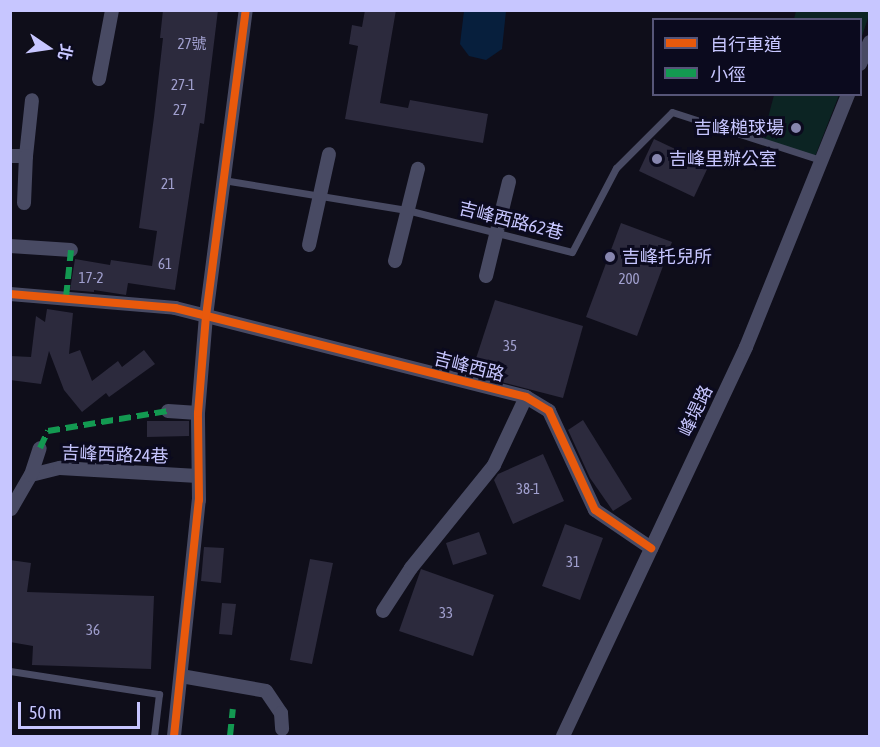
<!DOCTYPE html>
<meta charset="utf-8">
<style>
body{margin:0}
#map{position:relative;width:880px;height:747px;overflow:hidden;background:#0f0e1a;font-family:"Asap Condensed","Noto Sans TC",sans-serif}
div>[style]{position:absolute}
[style*='--x']{left:calc(var(--x)*1px);top:calc(var(--y)*1px);width:calc(var(--w)*1px);rotate:calc(var(--a)*1deg)}
.green>*{inset:0;background:#0c2423}
.water>*{inset:0;background:#071f3d}
.building>*{inset:0;background:#2c2a3d}
.lane>*{height:7px;margin:-3.5px;padding:0 3.5px;transform-origin:3.5px;border-radius:3.5px;background:#484a63}
.street>*{height:14px;margin:-7px;padding:0 7px;transform-origin:7px;border-radius:7px;background:#484a63}
.quiet>*{height:6px;margin-top:-3px;transform-origin:0;background:repeating-linear-gradient(90deg,#139951 0 12px,transparent 0 18px)}
.cycleway>*{height:8px;margin:-4px;padding:0 4px;transform-origin:4px;border-radius:4px;background:#e8590c}
.dots>*{width:16px;height:16px;translate:-50% -50%;box-sizing:border-box;border:3px solid #0b0a1e;border-radius:50%}
span{translate:-50% -50%;white-space:nowrap;text-align:center;line-height:1.15;-webkit-text-stroke:6px #0b0a1e;paint-order:stroke}
.number-label{font-size:15px;color:#a09fce}
.number-label span{-webkit-text-stroke-width:0}
.poi-label{font-size:18px;color:#c7c6ff}
.right{translate:-100% -50%;text-align:right}
.left{translate:0 -50%;text-align:left}
.street-label{font-size:18px;color:#c7c6ff}
.frame{position:absolute;inset:0;border:12px solid #c7c6ff;pointer-events:none}
.legend{position:absolute;left:652px;top:18px;width:210px;height:78px;box-sizing:border-box;background:#0b0a1e;border:2px solid #565578;margin:0;padding:8px 10px;list-style:none;font-size:18px;color:#c7c6ff}
.legend li{display:flex;align-items:center;gap:12px;height:30px}
.legend b{width:30px;border:2px solid #565578}
.north{position:absolute;left:18px;top:18px;width:60px;height:60px;-webkit-text-stroke:4px #0b0a1e;paint-order:stroke;rotate:103deg;font-size:16px;font-weight:700;line-height:24px;text-align:center;color:#c7c6ff}
.north::after{content:'';display:block;margin:auto;width:21px;height:27px;background:#c7c6ff;clip-path:polygon(50% 0,100% 100%,50% 72%,0 100%)}
.scale{position:absolute;left:18px;top:702px;width:122px;height:27px;box-sizing:border-box;border:3px solid #c7c6ff;border-top:0;padding-left:8px;font-size:18px;line-height:21px;white-space:nowrap;color:#c7c6ff;-webkit-text-stroke:4px #0b0a1e;paint-order:stroke}
</style>
<div id="map">
<div class="green">
<div style="clip-path:polygon(796px 11px,869px 11px,869px 15px,861px 39px,860px 20px,794px 19px)"></div>
<div style="clip-path:polygon(774px 95px,839px 95px,814px 159px,762px 141px)"></div>
</div>
<div class="water">
<div style="clip-path:polygon(464px 11px,506px 11px,502px 49px,486px 60px,469px 56px,460px 44px)"></div>
</div>
<div class="building">
<div style="clip-path:polygon(163px 10px,218px 10px,204px 124px,200px 123px,175px 290px,128px 283px,126px 295px,94px 290px,94px 292px,70px 290px,75px 259px,110px 265px,111px 260px,152px 266px,157px 231px,139px 228px,154px 117px,163px 38px,160px 38px)"></div>
<div style="clip-path:polygon(365px 10px,396px 10px,380px 103px,408px 108px,410px 100px,488px 114px,483px 143px,345px 119px,358px 46px,349px 44px,352px 25px,362px 27px)"></div>
<div style="clip-path:polygon(654px 139px,709px 165px,694px 197px,639px 171px)"></div>
<div style="clip-path:polygon(621px 223px,672px 242px,637px 336px,586px 317px)"></div>
<div style="clip-path:polygon(495px 300px,583px 326px,563px 398px,471px 374px)"></div>
<div style="clip-path:polygon(47px 309px,73px 313px,69px 354px,80px 350px,92px 381px,118px 361px,122px 367px,144px 350px,155px 364px,109px 397px,106px 393px,82px 412px,64px 390px,49px 351px,41px 384px,10px 380px,10px 356px,31px 357px,36px 316px,45px 322px)"></div>
<div style="clip-path:polygon(583px 420px,632px 499px,613px 511px,590px 478px,568px 430px)"></div>
<div style="clip-path:polygon(147px 421px,189px 421px,189px 436px,147px 437px)"></div>
<div style="clip-path:polygon(543px 454px,564px 501px,513px 524px,494px 480px,498px 474px)"></div>
<div style="clip-path:polygon(565px 524px,603px 538px,580px 600px,542px 586px)"></div>
<div style="clip-path:polygon(479px 532px,487px 554px,453px 565px,446px 543px)"></div>
<div style="clip-path:polygon(204px 547px,224px 548px,221px 583px,201px 581px)"></div>
<div style="clip-path:polygon(310px 559px,333px 563px,312px 664px,290px 660px)"></div>
<div style="clip-path:polygon(10px 560px,31px 563px,27px 592px,154px 596px,151px 669px,32px 665px,33px 646px,10px 642px)"></div>
<div style="clip-path:polygon(421px 569px,494px 595px,473px 656px,399px 631px)"></div>
<div style="clip-path:polygon(222px 603px,236px 604px,232px 635px,219px 634px)"></div>
</div>
<div class="lane">
<div style="--x:223;--y:180;--w:186;--a:9.3"></div>
<div style="--x:407;--y:210;--w:170;--a:14.3"></div>
<div style="--x:572;--y:252;--w:95;--a:-62.4"></div>
<div style="--x:616;--y:168;--w:79;--a:-45"></div>
<div style="--x:672;--y:112;--w:157;--a:17.9"></div>
<div style="--x:10;--y:671;--w:151;--a:8.8"></div>
<div style="--x:159;--y:694;--w:42;--a:96.8"></div>
</div>
<div class="street">
<div style="--x:860;--y:64;--w:24;--a:-66"></div>
<div style="--x:99;--y:79;--w:70;--a:-79.3"></div>
<div style="--x:10;--y:156;--w:16;--a:0"></div>
<div style="--x:26;--y:156;--w:56;--a:-83.9"></div>
<div style="--x:24;--y:203;--w:47;--a:-87.6"></div>
<div style="--x:309;--y:245;--w:93;--a:-77.6"></div>
<div style="--x:10;--y:246;--w:61;--a:3.8"></div>
<div style="--x:395;--y:261;--w:95;--a:-76"></div>
<div style="--x:486;--y:276;--w:97;--a:-76.3"></div>
<div style="--x:10;--y:294;--w:166;--a:4.8"></div>
<div style="--x:175;--y:308;--w:362;--a:14.2"></div>
<div style="--x:526;--y:397;--w:27;--a:31"></div>
<div style="--x:549;--y:411;--w:109;--a:65.1"></div>
<div style="--x:595;--y:510;--w:68;--a:34.2"></div>
<div style="--x:168;--y:411;--w:30;--a:4"></div>
<div style="--x:31;--y:475;--w:30;--a:-14"></div>
<div style="--x:60;--y:468;--w:138;--a:3.3"></div>
<div style="--x:11;--y:509;--w:39;--a:-60"></div>
<div style="--x:31;--y:475;--w:28;--a:-72"></div>
<div style="--x:383;--y:611;--w:51;--a:-56.9"></div>
<div style="--x:411;--y:568;--w:132;--a:-51.1"></div>
<div style="--x:494;--y:465;--w:75;--a:-64.8"></div>
<div style="--x:181;--y:676;--w:86;--a:10"></div>
<div style="--x:266;--y:691;--w:27;--a:56"></div>
<div style="--x:281;--y:713;--w:16;--a:86"></div>
<div style="--x:174;--y:736;--w:237;--a:-84"></div>
<div style="--x:199;--y:500;--w:87;--a:-90.7"></div>
<div style="--x:198;--y:413;--w:97;--a:-85.3"></div>
<div style="--x:206;--y:316;--w:309;--a:-82.6"></div>
<div style="--x:563;--y:736;--w:430;--a:-64.8"></div>
<div style="--x:746;--y:347;--w:273;--a:-68"></div>
</div>
<div class="quiet">
<div style="--x:66;--y:297;--w:47;--a:-83.9"></div>
<div style="--x:40;--y:448;--w:19;--a:-65"></div>
<div style="--x:48;--y:431;--w:122;--a:-9.5"></div>
<div style="--x:230;--y:736;--w:27;--a:-84"></div>
</div>
<div class="cycleway">
<div style="--x:10;--y:294;--w:166;--a:4.8"></div>
<div style="--x:175;--y:308;--w:362;--a:14.2"></div>
<div style="--x:526;--y:397;--w:27;--a:31"></div>
<div style="--x:549;--y:411;--w:109;--a:65.1"></div>
<div style="--x:595;--y:510;--w:68;--a:34.2"></div>
<div style="--x:174;--y:736;--w:237;--a:-84"></div>
<div style="--x:199;--y:500;--w:87;--a:-90.7"></div>
<div style="--x:198;--y:413;--w:97;--a:-85.3"></div>
<div style="--x:206;--y:316;--w:309;--a:-82.6"></div>
</div>
<div class="dots">
<div style="left:796px;top:128px;background:#8786af"></div>
<div style="left:657px;top:159px;background:#8786af"></div>
<div style="left:610px;top:257px;background:#8786af"></div>
</div>
<div class="number-label">
<span style="left:192px;top:44px">27號</span>
<span style="left:183px;top:85px">27-1</span>
<span style="left:180px;top:110px">27</span>
<span style="left:168px;top:184px">21</span>
<span style="left:165px;top:264px">61</span>
<span style="left:91px;top:278px">17-2</span>
<span style="left:629px;top:279px">200</span>
<span style="left:510px;top:346px">35</span>
<span style="left:528px;top:489px">38-1</span>
<span style="left:573px;top:562px">31</span>
<span style="left:446px;top:613px">33</span>
<span style="left:93px;top:630px">36</span>
</div>
<div class="poi-label">
<span class="right" style="left:784px;top:128px">吉峰槌球場</span>
<span class="left" style="left:669px;top:159px">吉峰里辦公室</span>
<span class="left" style="left:622px;top:257px">吉峰托兒所</span>
</div>
<div class="street-label">
<span style="left:511px;top:221px;rotate:14deg">吉峰西路62巷</span>
<span style="left:469px;top:367px;rotate:14deg">吉峰西路</span>
<span style="left:696px;top:411px;rotate:-65deg">峰堤路</span>
<span style="left:115px;top:455px;rotate:2deg">吉峰西路24巷</span>
</div>
<div class="frame"></div>
<ul class="legend">
<li><b style="height:8px;background:#e8590c"></b>自行車道</li>
<li><b style="height:8px;background:#139951"></b>小徑</li>
</ul>
<div class="north">北</div>
<div class="scale">50 m</div>
</div>
